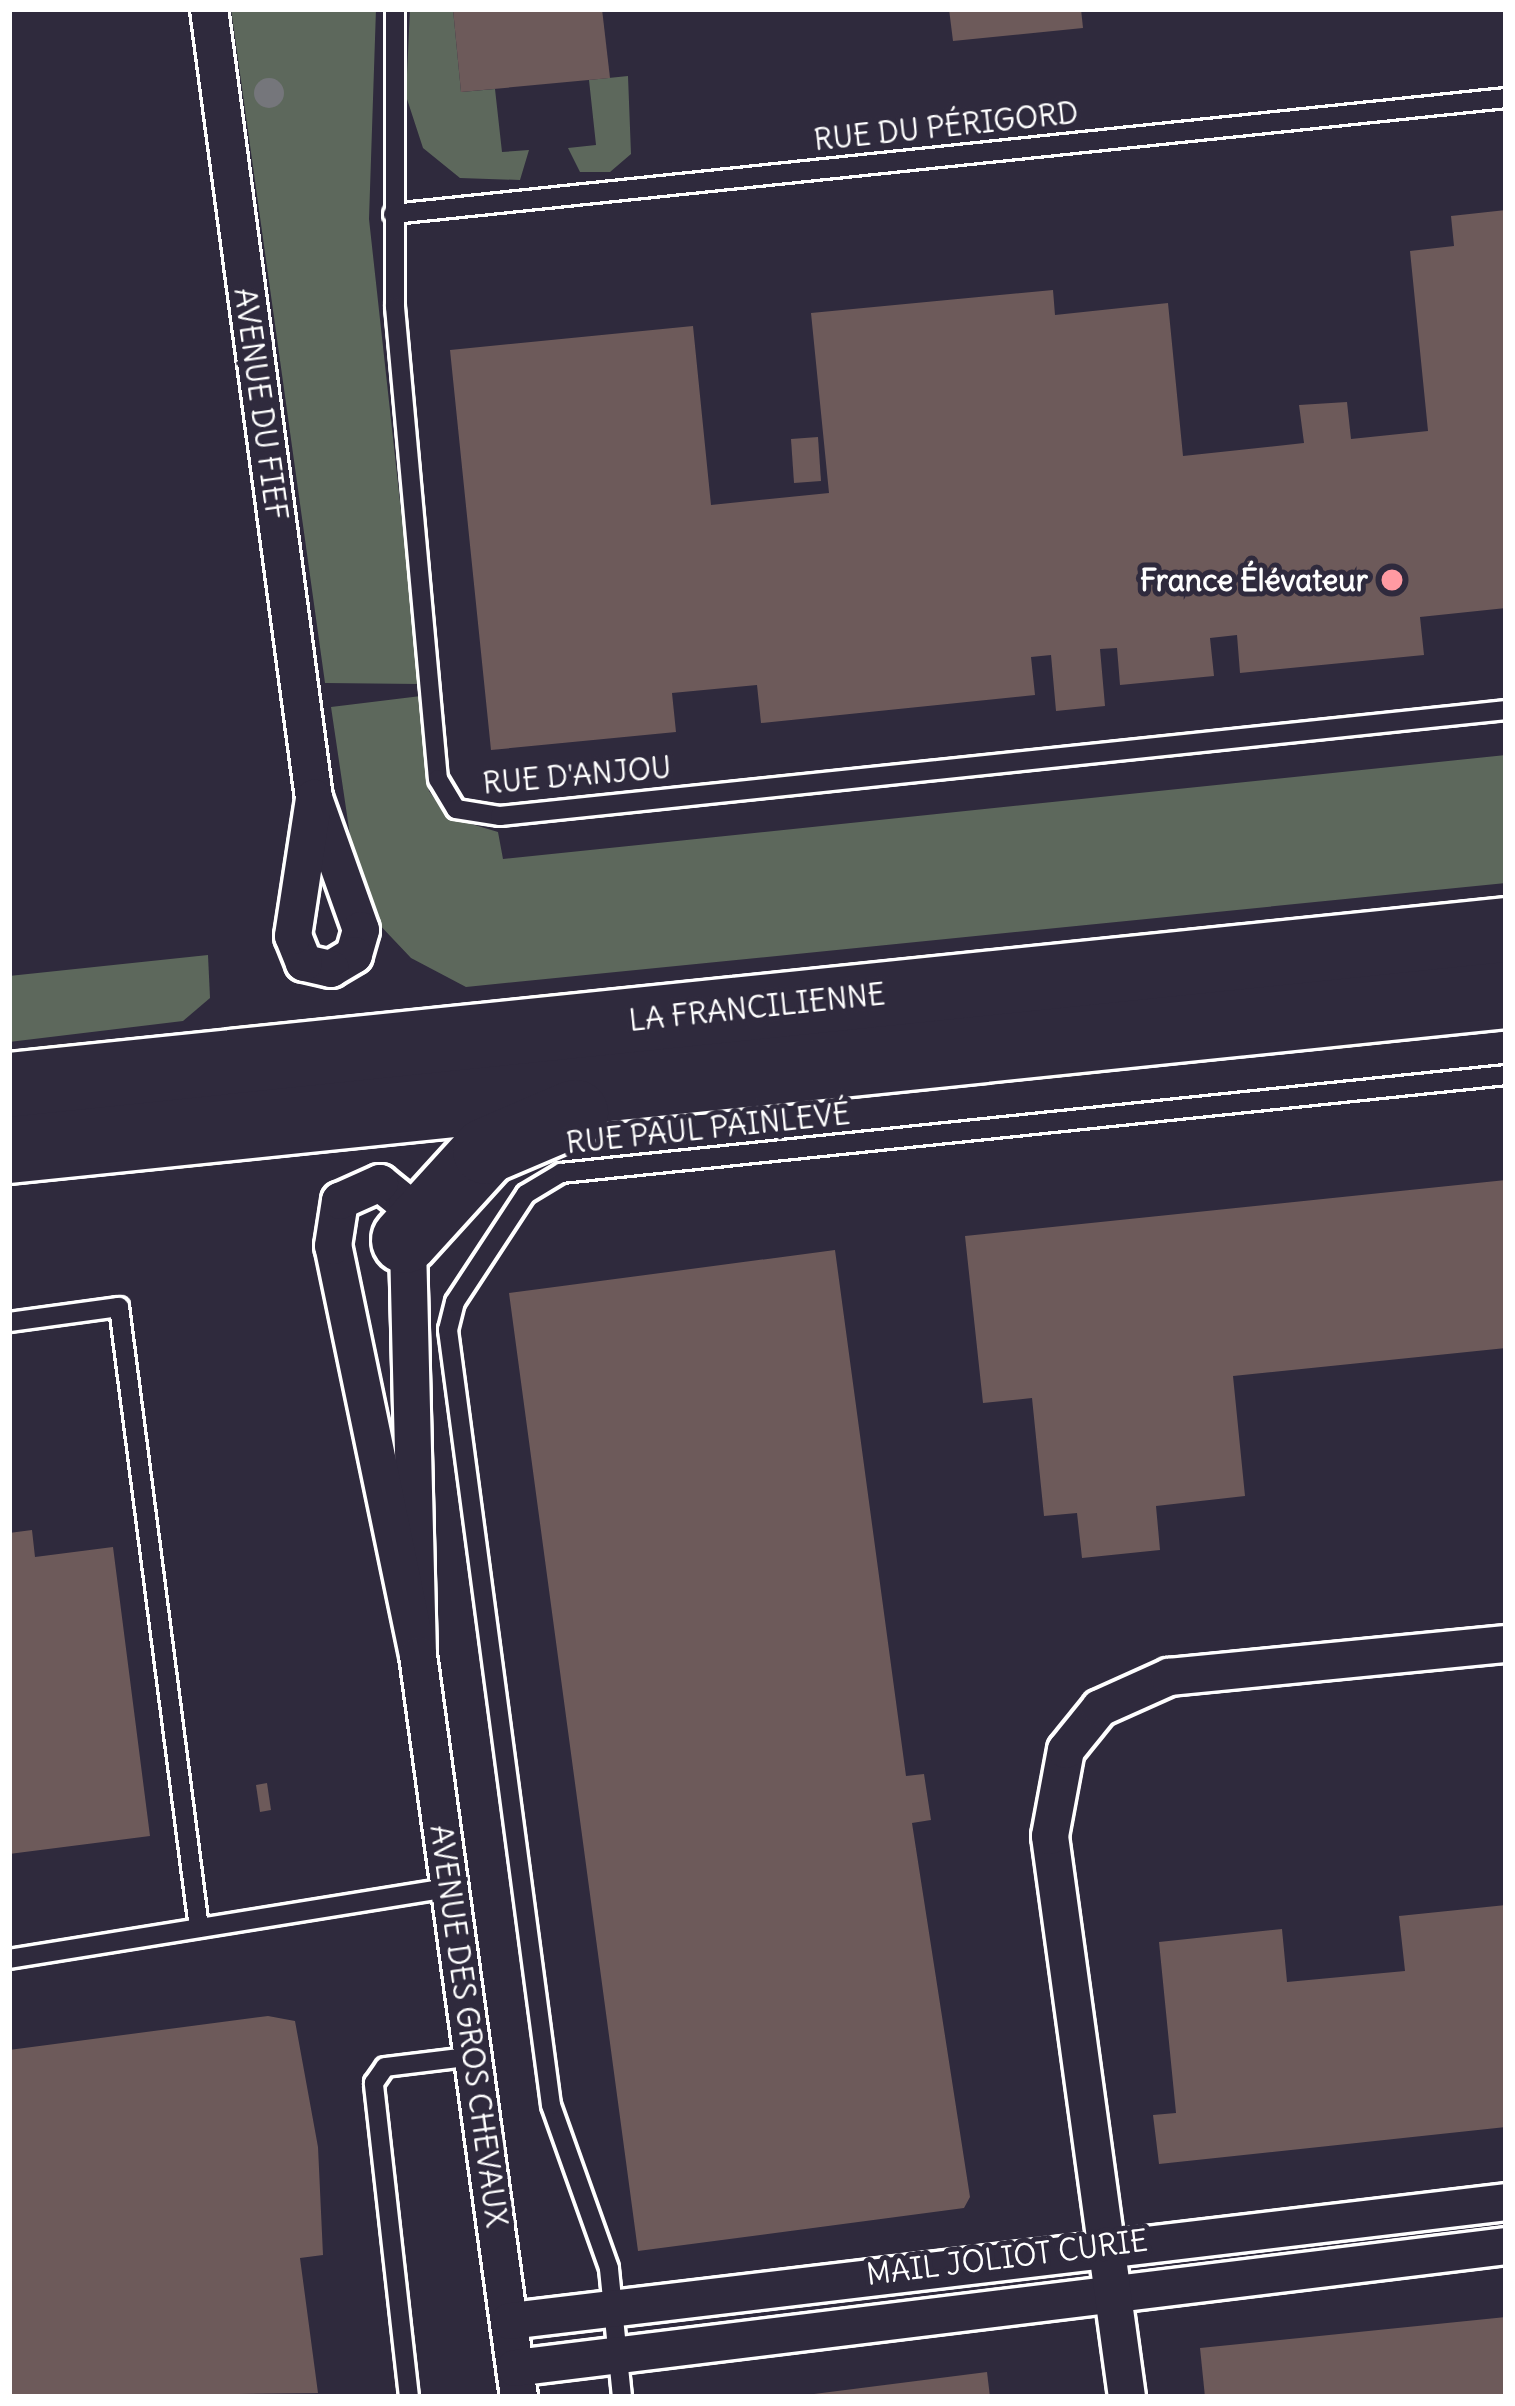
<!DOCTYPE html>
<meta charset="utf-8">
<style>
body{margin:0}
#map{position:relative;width:1515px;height:2406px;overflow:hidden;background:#2f2a3d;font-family:Delius,sans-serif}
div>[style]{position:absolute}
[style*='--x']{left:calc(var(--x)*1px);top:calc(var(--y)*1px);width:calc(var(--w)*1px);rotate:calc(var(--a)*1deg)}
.green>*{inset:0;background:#5d685c}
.building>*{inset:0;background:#6d5a5a}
.roads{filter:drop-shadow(3px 0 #fff) drop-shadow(-3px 0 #fff) drop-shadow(0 3px #fff) drop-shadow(0 -3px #fff)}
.lane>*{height:18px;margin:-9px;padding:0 9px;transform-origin:9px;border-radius:9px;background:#2f2a3d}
.street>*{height:36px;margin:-18px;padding:0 18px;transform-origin:18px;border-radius:18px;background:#2f2a3d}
.highway>*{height:66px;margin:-33px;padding:0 33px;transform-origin:33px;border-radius:33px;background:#2f2a3d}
.trees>*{width:30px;height:30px;margin:-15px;border-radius:50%;background:#75767b}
.dots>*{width:33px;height:33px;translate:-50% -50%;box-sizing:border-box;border:6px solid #2f2a3d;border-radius:50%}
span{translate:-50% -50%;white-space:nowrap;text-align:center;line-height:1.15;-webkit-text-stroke:10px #2f2a3d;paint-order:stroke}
.street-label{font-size:30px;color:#fff}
.poi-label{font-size:30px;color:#fff;font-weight:700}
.right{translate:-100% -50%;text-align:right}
.frame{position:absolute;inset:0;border:12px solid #fff;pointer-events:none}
</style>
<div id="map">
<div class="green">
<div style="clip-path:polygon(231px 9px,376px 9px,369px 219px,420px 684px,325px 683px)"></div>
<div style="clip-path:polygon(410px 9px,453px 9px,461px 92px,495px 89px,502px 152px,529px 150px,520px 180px,460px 178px,423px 148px,406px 96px)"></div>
<div style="clip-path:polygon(628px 76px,631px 154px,610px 172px,580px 172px,568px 148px,596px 145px,589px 80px)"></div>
<div style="clip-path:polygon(421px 696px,429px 791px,448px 817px,498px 832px,503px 859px,1506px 755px,1506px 883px,466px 987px,411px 958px,375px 920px,352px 849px,331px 707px)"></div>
<div style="clip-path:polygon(208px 955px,210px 998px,183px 1021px,9px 1042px,9px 976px)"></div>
</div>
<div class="building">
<div style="clip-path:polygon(453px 9px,602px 9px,610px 78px,461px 92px)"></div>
<div style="clip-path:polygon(949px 9px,1081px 9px,1083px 28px,953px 41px)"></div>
<div style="clip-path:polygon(1506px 210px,1506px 608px,1420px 617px,1424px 655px,1240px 673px,1237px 635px,1210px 638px,1214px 676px,1120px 685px,1117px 648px,1100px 649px,1105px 706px,1056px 711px,1051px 655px,1031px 657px,1035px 695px,761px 723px,757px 685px,672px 693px,676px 732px,491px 750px,450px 350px,693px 326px,711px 505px,829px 493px,811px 313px,1053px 290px,1055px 315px,1168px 303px,1183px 456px,1304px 443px,1299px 405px,1347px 402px,1351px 439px,1428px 431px,1410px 251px,1454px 246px,1451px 216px)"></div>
<div style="clip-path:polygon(818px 437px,821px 481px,794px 483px,791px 439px)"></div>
<div style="clip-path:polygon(1506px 1180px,1506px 1348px,1233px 1376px,1245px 1496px,1156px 1506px,1160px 1550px,1082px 1558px,1077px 1513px,1044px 1516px,1032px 1398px,983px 1403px,965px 1236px)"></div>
<div style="clip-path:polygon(835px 1250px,906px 1776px,924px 1774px,931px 1820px,912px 1823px,970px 2197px,964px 2208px,638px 2251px,509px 1293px)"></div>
<div style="clip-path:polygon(32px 1530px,35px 1557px,113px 1547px,150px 1836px,9px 1854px,9px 1533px)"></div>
<div style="clip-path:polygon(267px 1783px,271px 1810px,260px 1812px,256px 1785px)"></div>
<div style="clip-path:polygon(1506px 1905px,1506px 2127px,1159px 2164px,1153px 2115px,1176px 2113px,1159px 1942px,1282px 1929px,1287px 1982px,1405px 1971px,1399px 1916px)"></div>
<div style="clip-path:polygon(268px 2016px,295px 2021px,318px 2147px,323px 2255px,300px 2258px,318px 2393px,9px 2397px,9px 2050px)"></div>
<div style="clip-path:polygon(1506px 2317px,1506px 2397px,1205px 2397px,1200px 2348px)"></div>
<div style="clip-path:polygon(987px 2372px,990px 2397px,814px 2397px,814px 2394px)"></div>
</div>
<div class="roads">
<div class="lane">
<div style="--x:395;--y:9;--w:298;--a:90"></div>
<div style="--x:395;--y:307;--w:474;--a:84.8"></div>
<div style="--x:438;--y:779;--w:35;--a:59"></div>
<div style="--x:456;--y:809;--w:45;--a:9"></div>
<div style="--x:500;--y:816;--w:1012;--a:-6.01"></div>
<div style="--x:393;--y:214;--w:1119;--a:-5.95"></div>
<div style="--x:9;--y:1322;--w:111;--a:-7.8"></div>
<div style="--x:119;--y:1307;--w:626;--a:82.66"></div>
<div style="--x:9;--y:1959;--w:446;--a:-9.2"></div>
<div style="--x:409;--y:2397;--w:316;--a:-96.4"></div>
<div style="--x:374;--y:2083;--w:19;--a:-55"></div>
<div style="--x:385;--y:2067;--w:91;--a:-7"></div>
<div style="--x:622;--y:2397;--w:130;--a:-95.8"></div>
<div style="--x:609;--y:2268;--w:173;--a:-109.6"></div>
<div style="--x:551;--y:2105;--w:782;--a:-97.57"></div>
<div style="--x:448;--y:1330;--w:29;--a:-76"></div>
<div style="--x:455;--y:1302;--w:129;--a:-56.7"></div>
<div style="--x:526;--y:1194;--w:41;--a:-31"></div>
<div style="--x:561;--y:1173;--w:950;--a:-5.92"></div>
</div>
<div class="street">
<div style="--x:209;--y:9;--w:796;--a:82.42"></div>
<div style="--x:314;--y:798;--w:140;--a:70.4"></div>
<div style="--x:361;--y:930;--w:26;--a:106"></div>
<div style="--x:354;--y:955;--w:27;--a:149"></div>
<div style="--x:331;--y:969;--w:28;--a:-167"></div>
<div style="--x:304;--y:963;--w:29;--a:-112"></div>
<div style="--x:293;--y:936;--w:140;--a:-81.3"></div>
<div style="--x:380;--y:1183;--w:35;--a:39"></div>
<div style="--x:407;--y:1205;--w:450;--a:88.6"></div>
<div style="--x:418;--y:1655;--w:418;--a:-101.7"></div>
<div style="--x:333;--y:1246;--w:46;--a:-81.2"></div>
<div style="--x:340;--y:1201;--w:44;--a:-24.2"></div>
<div style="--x:418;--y:1655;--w:749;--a:82.25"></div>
<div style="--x:510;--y:2321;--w:1003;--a:-6.81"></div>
<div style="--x:515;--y:2368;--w:998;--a:-7.02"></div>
<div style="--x:1127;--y:2397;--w:566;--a:-97.82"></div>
<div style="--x:1050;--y:1836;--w:87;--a:-79.5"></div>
<div style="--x:1066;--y:1750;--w:54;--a:-51"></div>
<div style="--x:1100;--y:1708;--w:76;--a:-24.2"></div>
<div style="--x:1169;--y:1677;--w:339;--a:-5.6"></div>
</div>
<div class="highway">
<div style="--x:9;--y:1086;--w:1505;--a:-5.91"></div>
<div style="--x:9;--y:1150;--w:1505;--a:-5.91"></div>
<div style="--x:405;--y:1240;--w:120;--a:-47.7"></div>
<div style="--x:486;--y:1151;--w:97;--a:-23.1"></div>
</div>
</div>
<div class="trees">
<div style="left:269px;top:93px"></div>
</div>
<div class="dots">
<div style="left:1392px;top:580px;background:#ff9aa2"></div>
</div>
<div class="street-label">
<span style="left:946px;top:126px;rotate:-6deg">RUE DU PÉRIGORD</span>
<span style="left:261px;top:404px;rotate:82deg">AVENUE DU FIEF</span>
<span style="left:577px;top:775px;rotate:-5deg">RUE D'ANJOU</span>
<span style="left:757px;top:1007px;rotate:-6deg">LA FRANCILIENNE</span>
<span style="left:708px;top:1128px;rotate:-6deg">RUE PAUL PAINLEVÉ</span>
<span style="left:469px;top:2026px;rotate:82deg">AVENUE DES GROS CHEVAUX</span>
<span style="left:1007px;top:2257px;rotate:-7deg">MAIL JOLIOT CURIE</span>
</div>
<div class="poi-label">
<span class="right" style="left:1368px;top:580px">France Élévateur</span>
</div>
<div class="frame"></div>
</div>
